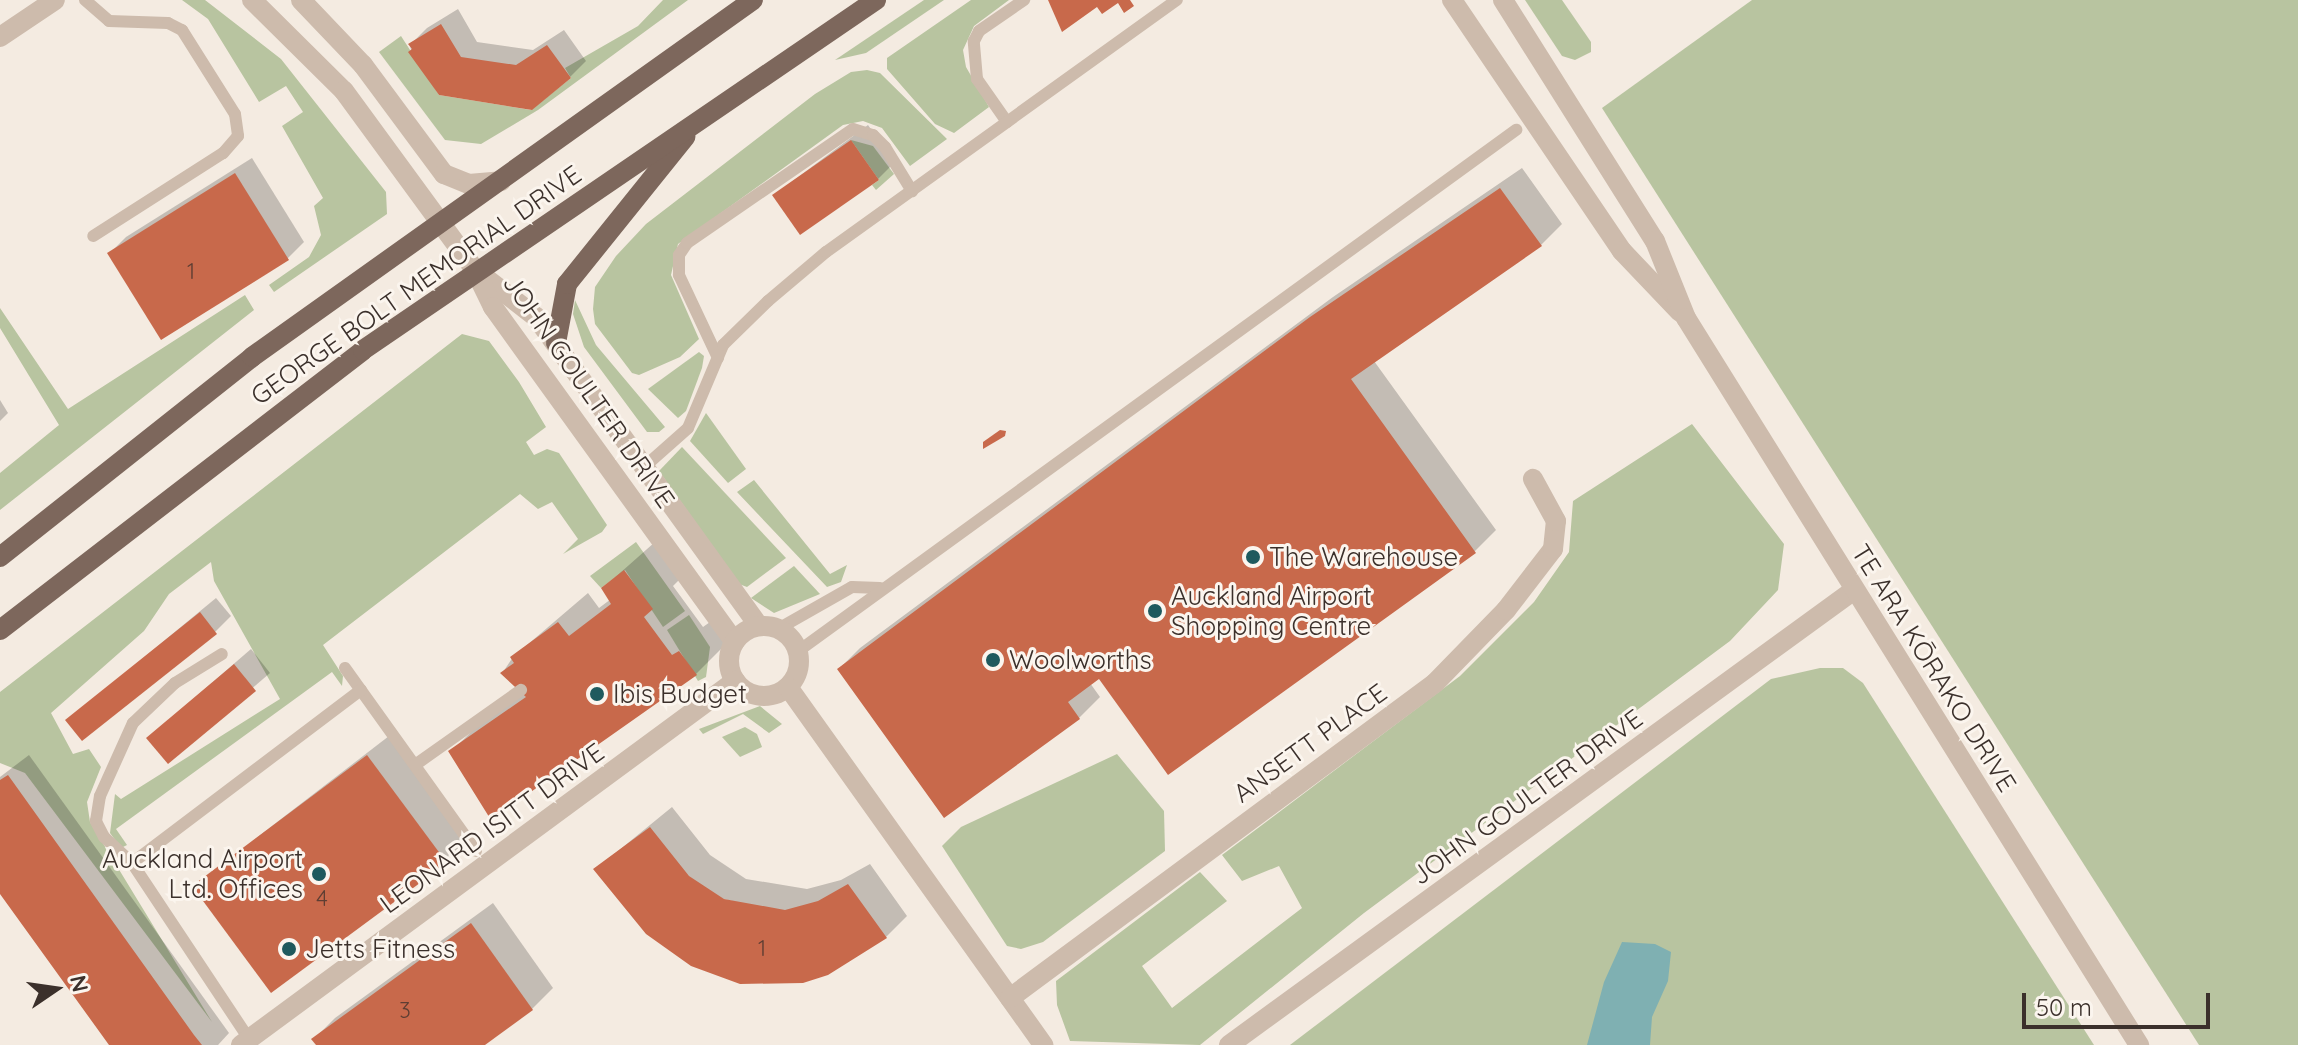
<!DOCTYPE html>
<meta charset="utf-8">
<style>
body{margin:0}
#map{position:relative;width:2298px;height:1045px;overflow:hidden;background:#f4ebe1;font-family:Quicksand,sans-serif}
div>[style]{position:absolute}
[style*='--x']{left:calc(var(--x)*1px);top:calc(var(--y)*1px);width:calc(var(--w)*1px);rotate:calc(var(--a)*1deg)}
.green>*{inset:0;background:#b8c4a0}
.water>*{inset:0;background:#7fb0b2}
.shadow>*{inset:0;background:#0003}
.building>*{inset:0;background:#c8694b}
.service>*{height:12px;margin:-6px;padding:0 6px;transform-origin:6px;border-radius:6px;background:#cdbbac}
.minor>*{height:20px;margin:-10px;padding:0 10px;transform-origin:10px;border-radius:10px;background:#cdbbac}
.minor>.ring{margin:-10px;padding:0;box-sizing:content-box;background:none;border:20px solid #cdbbac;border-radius:50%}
.tertiary>*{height:20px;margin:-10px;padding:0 10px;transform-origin:10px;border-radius:10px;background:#cdbbac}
.primary>*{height:20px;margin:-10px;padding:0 10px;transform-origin:10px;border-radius:10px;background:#7d675c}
.dots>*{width:22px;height:22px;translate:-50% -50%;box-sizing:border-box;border:4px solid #fbf5ee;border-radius:50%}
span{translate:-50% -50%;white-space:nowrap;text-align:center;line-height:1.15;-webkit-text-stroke:6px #fbf5ee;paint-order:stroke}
.number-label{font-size:22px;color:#5e3e33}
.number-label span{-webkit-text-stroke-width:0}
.street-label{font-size:26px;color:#3b302b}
.poi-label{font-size:26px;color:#3b302b}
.left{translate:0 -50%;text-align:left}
.right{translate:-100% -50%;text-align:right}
.north{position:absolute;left:16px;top:949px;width:80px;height:80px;-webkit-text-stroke:6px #fbf5ee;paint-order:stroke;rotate:77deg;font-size:22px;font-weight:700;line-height:32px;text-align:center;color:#3b302b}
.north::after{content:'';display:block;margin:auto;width:28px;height:36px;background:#3b302b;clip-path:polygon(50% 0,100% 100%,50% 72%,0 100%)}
.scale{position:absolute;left:2022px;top:993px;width:188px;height:36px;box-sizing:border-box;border:4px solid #3b302b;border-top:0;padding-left:10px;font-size:24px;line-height:28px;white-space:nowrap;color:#3b302b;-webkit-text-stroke:6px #fbf5ee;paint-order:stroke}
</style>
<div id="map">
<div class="green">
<div style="clip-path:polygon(182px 0,205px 0,281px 59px,386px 192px,387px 214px,274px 292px,269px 285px,309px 257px,321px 235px,314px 206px,323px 198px,282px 126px,303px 112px,286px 86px,259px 102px,208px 19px)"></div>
<div style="clip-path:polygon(663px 0,688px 0,538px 110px,481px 144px,445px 140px,379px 52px,401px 36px,439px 95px,531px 110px,571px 78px,565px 68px,638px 26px)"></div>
<div style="clip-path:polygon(924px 0,944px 0,866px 53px,835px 60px)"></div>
<div style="clip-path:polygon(971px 0,1009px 0,974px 26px,963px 50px,966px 67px,989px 107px,954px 133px,935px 124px,887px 69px,887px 58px)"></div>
<div style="clip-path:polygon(1525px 0,1562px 0,1591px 42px,1591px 52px,1575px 60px,1562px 56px)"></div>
<div style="clip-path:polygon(1752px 0,2298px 0,2298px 1045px,2199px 1045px,1602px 108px)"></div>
<div style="clip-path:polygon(867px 70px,880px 73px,947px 139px,910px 166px,882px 128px,863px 121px,843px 125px,678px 244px,671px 275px,699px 339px,680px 357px,639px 375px,632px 373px,595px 324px,593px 309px,595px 287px,616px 256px,646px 224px,815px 94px,851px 72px)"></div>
<div style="clip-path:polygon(851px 140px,873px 146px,894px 174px,876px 190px,872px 185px,879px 180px)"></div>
<div style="clip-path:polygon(245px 295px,254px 310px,0 510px,0 473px,59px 425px,0 328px,0 308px,68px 409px)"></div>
<div style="clip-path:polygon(575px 300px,596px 345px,665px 427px,659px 432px,647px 432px,584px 347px,573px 314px)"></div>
<div style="clip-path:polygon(462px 334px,489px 341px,519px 382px,546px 427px,526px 442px,534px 455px,547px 449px,559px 453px,607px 525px,602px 532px,563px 554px,578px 539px,552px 502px,538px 509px,520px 494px,323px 645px,343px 676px,342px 686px,332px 672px,116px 829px,127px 845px,121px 848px,110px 833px,115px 794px,121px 799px,280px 699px,214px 581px,211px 562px,169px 594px,144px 631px,51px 713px,73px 754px,89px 749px,101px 767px,87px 802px,90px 822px,212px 1022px,25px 773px,0 763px,0 692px)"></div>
<div style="clip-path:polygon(699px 352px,704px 356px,702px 368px,686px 411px,678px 418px,648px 389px)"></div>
<div style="clip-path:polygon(706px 413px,746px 469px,728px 483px,690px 441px)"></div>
<div style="clip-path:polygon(1692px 424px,1784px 544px,1778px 590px,1730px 641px,1364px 913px,1200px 1045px,1070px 1041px,1057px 1005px,1056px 981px,1200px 872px,1227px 901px,1142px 966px,1172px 1008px,1302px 908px,1279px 866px,1242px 881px,1222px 855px,1460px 676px,1534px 602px,1569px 552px,1573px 501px)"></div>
<div style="clip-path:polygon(682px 447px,786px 558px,747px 587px,739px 584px,659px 471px)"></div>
<div style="clip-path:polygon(754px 480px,830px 574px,847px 565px,841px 582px,827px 587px,737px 492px)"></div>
<div style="clip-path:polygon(636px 542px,685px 611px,663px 627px,625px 570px,601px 588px,590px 576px)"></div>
<div style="clip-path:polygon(794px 566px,820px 594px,774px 613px,751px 598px)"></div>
<div style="clip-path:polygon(689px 615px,710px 647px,706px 677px,698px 681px,667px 630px)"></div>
<div style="clip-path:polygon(1820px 668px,1843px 668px,1863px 683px,2094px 1045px,1290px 1045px,1771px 679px)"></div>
<div style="clip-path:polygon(760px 706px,782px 724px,769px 733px,743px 714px,703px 734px,699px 729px)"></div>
<div style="clip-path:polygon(745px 727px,757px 734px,762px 747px,740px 757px,722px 737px)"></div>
<div style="clip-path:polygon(1117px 754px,1164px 811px,1165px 851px,1043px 942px,1021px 949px,1007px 946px,942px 846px,961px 827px)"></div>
</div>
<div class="water">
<div style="clip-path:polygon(1622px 942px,1655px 944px,1671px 952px,1668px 981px,1652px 1017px,1650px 1045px,1587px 1045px,1604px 982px)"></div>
</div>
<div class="shadow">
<div style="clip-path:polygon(458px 9px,477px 42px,533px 50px,564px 30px,586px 61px,570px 77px,412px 55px,410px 45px,427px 28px)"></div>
<div style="clip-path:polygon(868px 125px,894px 163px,878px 179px,774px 195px)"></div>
<div style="clip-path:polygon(252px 158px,304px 242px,288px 258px,162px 337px,110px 253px,126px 237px)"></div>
<div style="clip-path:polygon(1522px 168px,1562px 224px,1541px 245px,1374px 361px,1496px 530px,1475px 551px,1100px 676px,1090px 683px,1100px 697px,1079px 718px,944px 815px,839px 669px,860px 648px,1333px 297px)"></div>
<div style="clip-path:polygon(0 400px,8px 413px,0 421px)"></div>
<div style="clip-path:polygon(655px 542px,681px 578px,673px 586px,703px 627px,710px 622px,726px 644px,696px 674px,451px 752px,481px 722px,523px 692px,503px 672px,513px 657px,588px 593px,599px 608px,611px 599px,603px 588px)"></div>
<div style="clip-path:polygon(216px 598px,231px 616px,215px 632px,68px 720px)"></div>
<div style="clip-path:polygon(251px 649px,270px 673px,168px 761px,148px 738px)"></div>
<div style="clip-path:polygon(389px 736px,466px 840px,445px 862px,194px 886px)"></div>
<div style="clip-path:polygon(29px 755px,229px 1033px,218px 1045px,111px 1045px,0 891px,0 777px)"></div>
<div style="clip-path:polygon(672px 807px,710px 855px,746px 879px,807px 889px,841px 880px,870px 864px,907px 916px,886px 937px,596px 869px)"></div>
<div style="clip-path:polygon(493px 903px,553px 988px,532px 1009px,482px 1045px,318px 1045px,314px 1039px,335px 1018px)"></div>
</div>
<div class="building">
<div style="clip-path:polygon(1048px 0,1130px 0,1134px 6px,1124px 13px,1118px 3px,1102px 14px,1097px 7px,1062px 32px)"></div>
<div style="clip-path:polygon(441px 24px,461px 57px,516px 65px,547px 45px,571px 78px,532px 110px,439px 95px,408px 52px,412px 49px,408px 44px)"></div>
<div style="clip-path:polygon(851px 140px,879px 180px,800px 235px,772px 195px)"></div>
<div style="clip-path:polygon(235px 173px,289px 260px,161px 340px,107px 253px)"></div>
<div style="clip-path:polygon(1500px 188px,1542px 246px,1351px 379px,1476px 553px,1168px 775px,1099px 679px,1068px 702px,1080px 719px,944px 818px,837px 669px,1310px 317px)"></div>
<div style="clip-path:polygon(1000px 430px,1006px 431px,1005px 436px,983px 449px,983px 442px)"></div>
<div style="clip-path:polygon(624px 570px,653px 609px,644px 617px,672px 655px,679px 651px,697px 675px,491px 820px,448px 751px,526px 697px,500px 673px,514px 663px,510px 657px,558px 622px,569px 636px,611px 604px,601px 588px)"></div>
<div style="clip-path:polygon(200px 612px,217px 634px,82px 741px,65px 720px)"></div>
<div style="clip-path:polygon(234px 664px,256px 691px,168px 764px,146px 738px)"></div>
<div style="clip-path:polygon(367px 755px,447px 863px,271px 993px,192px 886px)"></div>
<div style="clip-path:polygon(8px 775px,194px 1035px,202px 1045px,109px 1045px,0 894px,0 780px)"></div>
<div style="clip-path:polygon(650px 827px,689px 876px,724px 899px,785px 910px,818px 901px,848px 884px,887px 938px,828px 975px,803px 983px,740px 984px,691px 966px,646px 934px,593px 869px)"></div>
<div style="clip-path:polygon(471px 923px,533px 1010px,485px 1045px,316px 1045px,311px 1039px)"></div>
</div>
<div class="service">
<div style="--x:85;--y:0;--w:32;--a:41"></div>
<div style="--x:109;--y:21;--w:59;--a:1.9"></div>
<div style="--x:168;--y:23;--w:16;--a:27"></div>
<div style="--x:182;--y:30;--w:99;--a:57.8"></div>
<div style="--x:235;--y:114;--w:22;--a:82"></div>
<div style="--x:238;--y:136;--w:23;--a:131"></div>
<div style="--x:223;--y:153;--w:154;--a:147.4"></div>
<div style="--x:1007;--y:122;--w:52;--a:-124.9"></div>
<div style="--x:977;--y:79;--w:38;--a:-95"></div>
<div style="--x:974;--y:41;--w:11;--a:-63"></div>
<div style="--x:979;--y:31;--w:55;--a:-34.6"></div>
<div style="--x:718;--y:358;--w:92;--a:-115.2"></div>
<div style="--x:679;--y:275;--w:20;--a:-90"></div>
<div style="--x:679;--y:255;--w:14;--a:-56"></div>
<div style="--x:687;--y:243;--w:201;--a:-34.5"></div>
<div style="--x:853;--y:129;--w:21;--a:17"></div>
<div style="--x:873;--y:135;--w:17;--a:45"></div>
<div style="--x:885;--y:147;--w:52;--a:58.5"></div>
<div style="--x:643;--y:468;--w:60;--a:-41.6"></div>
<div style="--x:688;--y:428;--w:90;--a:-67.1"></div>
<div style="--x:723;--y:345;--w:63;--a:-44.4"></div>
<div style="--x:768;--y:301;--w:76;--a:-40.2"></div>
<div style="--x:826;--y:252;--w:432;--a:-35.7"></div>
<div style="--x:778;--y:629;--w:85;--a:-29.6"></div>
<div style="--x:852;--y:587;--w:28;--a:2"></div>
<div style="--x:797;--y:652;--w:889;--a:-35.98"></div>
<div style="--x:345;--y:668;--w:225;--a:54.4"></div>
<div style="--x:415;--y:765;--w:130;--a:-35.3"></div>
<div style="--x:132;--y:863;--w:38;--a:-137"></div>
<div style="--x:104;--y:837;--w:18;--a:-117"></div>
<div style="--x:96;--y:821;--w:25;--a:-81"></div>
<div style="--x:100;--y:796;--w:80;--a:-65.7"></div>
<div style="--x:133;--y:723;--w:58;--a:-43.6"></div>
<div style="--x:175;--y:683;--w:55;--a:-31.7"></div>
<div style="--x:249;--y:1039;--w:211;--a:-123.6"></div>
<div style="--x:132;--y:863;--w:287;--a:-37.1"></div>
</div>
<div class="minor">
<div style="--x:0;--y:37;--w:66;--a:-33.9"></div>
<div style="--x:475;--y:270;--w:77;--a:37.6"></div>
<div style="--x:536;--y:317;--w:381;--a:54.2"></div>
<div style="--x:476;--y:272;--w:39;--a:64"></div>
<div style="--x:493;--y:307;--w:413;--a:54.2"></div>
<div class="ring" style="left:729px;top:626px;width:50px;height:50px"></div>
<div style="--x:788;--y:687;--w:440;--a:54.5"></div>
<div style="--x:1010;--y:998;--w:529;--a:-36.54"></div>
<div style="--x:1435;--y:683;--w:102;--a:-45.8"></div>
<div style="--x:1506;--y:610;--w:77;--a:-52.4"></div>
<div style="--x:1553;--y:549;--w:28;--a:-84"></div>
<div style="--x:1556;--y:521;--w:48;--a:-118.7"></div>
<div style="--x:241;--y:1045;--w:614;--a:-36.38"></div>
<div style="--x:1229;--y:1045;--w:773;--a:-36.05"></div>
</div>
<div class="tertiary">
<div style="--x:252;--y:0;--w:129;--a:44.7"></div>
<div style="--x:344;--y:91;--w:222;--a:53.8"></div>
<div style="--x:301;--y:0;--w:90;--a:46.4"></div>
<div style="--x:363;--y:65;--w:136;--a:53.4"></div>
<div style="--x:444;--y:174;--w:27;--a:22"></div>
<div style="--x:469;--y:184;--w:32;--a:-5"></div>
<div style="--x:1452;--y:0;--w:303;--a:55.9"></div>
<div style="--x:1622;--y:251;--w:84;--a:46.4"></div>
<div style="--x:1503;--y:0;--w:285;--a:57.8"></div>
<div style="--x:1655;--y:241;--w:83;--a:68.1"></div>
<div style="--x:1686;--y:318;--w:857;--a:58.07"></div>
</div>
<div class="primary">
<div style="--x:556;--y:343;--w:60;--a:-79.4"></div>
<div style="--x:567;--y:284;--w:189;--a:-51.2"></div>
<div style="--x:0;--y:557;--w:322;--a:-38.4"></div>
<div style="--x:252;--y:357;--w:615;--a:-35.47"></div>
<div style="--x:0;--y:630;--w:458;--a:-37.6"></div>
<div style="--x:363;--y:350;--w:621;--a:-34.3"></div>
</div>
<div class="dots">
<div style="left:1253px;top:557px;background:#1f5a5e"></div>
<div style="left:1155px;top:611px;background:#1f5a5e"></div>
<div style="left:993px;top:660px;background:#1f5a5e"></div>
<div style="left:597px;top:694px;background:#1f5a5e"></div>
<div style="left:319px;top:874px;background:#1f5a5e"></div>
<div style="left:289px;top:949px;background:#1f5a5e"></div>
</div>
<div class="number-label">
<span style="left:191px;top:272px">1</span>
<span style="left:322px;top:899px">4</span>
<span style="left:762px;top:949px">1</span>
<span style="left:405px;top:1011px">3</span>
</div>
<div class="street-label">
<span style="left:416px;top:285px;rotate:-35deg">GEORGE BOLT MEMORIAL DRIVE</span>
<span style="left:589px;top:391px;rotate:55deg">JOHN GOULTER DRIVE</span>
<span style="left:1934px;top:668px;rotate:58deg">TE ARA KŌRAKO DRIVE</span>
<span style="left:1310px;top:743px;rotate:-36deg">ANSETT PLACE</span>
<span style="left:1527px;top:797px;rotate:-36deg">JOHN GOULTER DRIVE</span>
<span style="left:492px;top:828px;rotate:-36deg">LEONARD ISITT DRIVE</span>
</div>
<div class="poi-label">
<span class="left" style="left:1269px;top:557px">The Warehouse</span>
<span class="left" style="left:1171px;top:611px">Auckland Airport<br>Shopping Centre</span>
<span class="left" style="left:1009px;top:660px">Woolworths</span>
<span class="left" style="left:613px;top:694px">Ibis Budget</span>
<span class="right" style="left:303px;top:874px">Auckland Airport<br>Ltd. Offices</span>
<span class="left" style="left:305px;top:949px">Jetts Fitness</span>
</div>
<div class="north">N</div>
<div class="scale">50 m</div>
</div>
